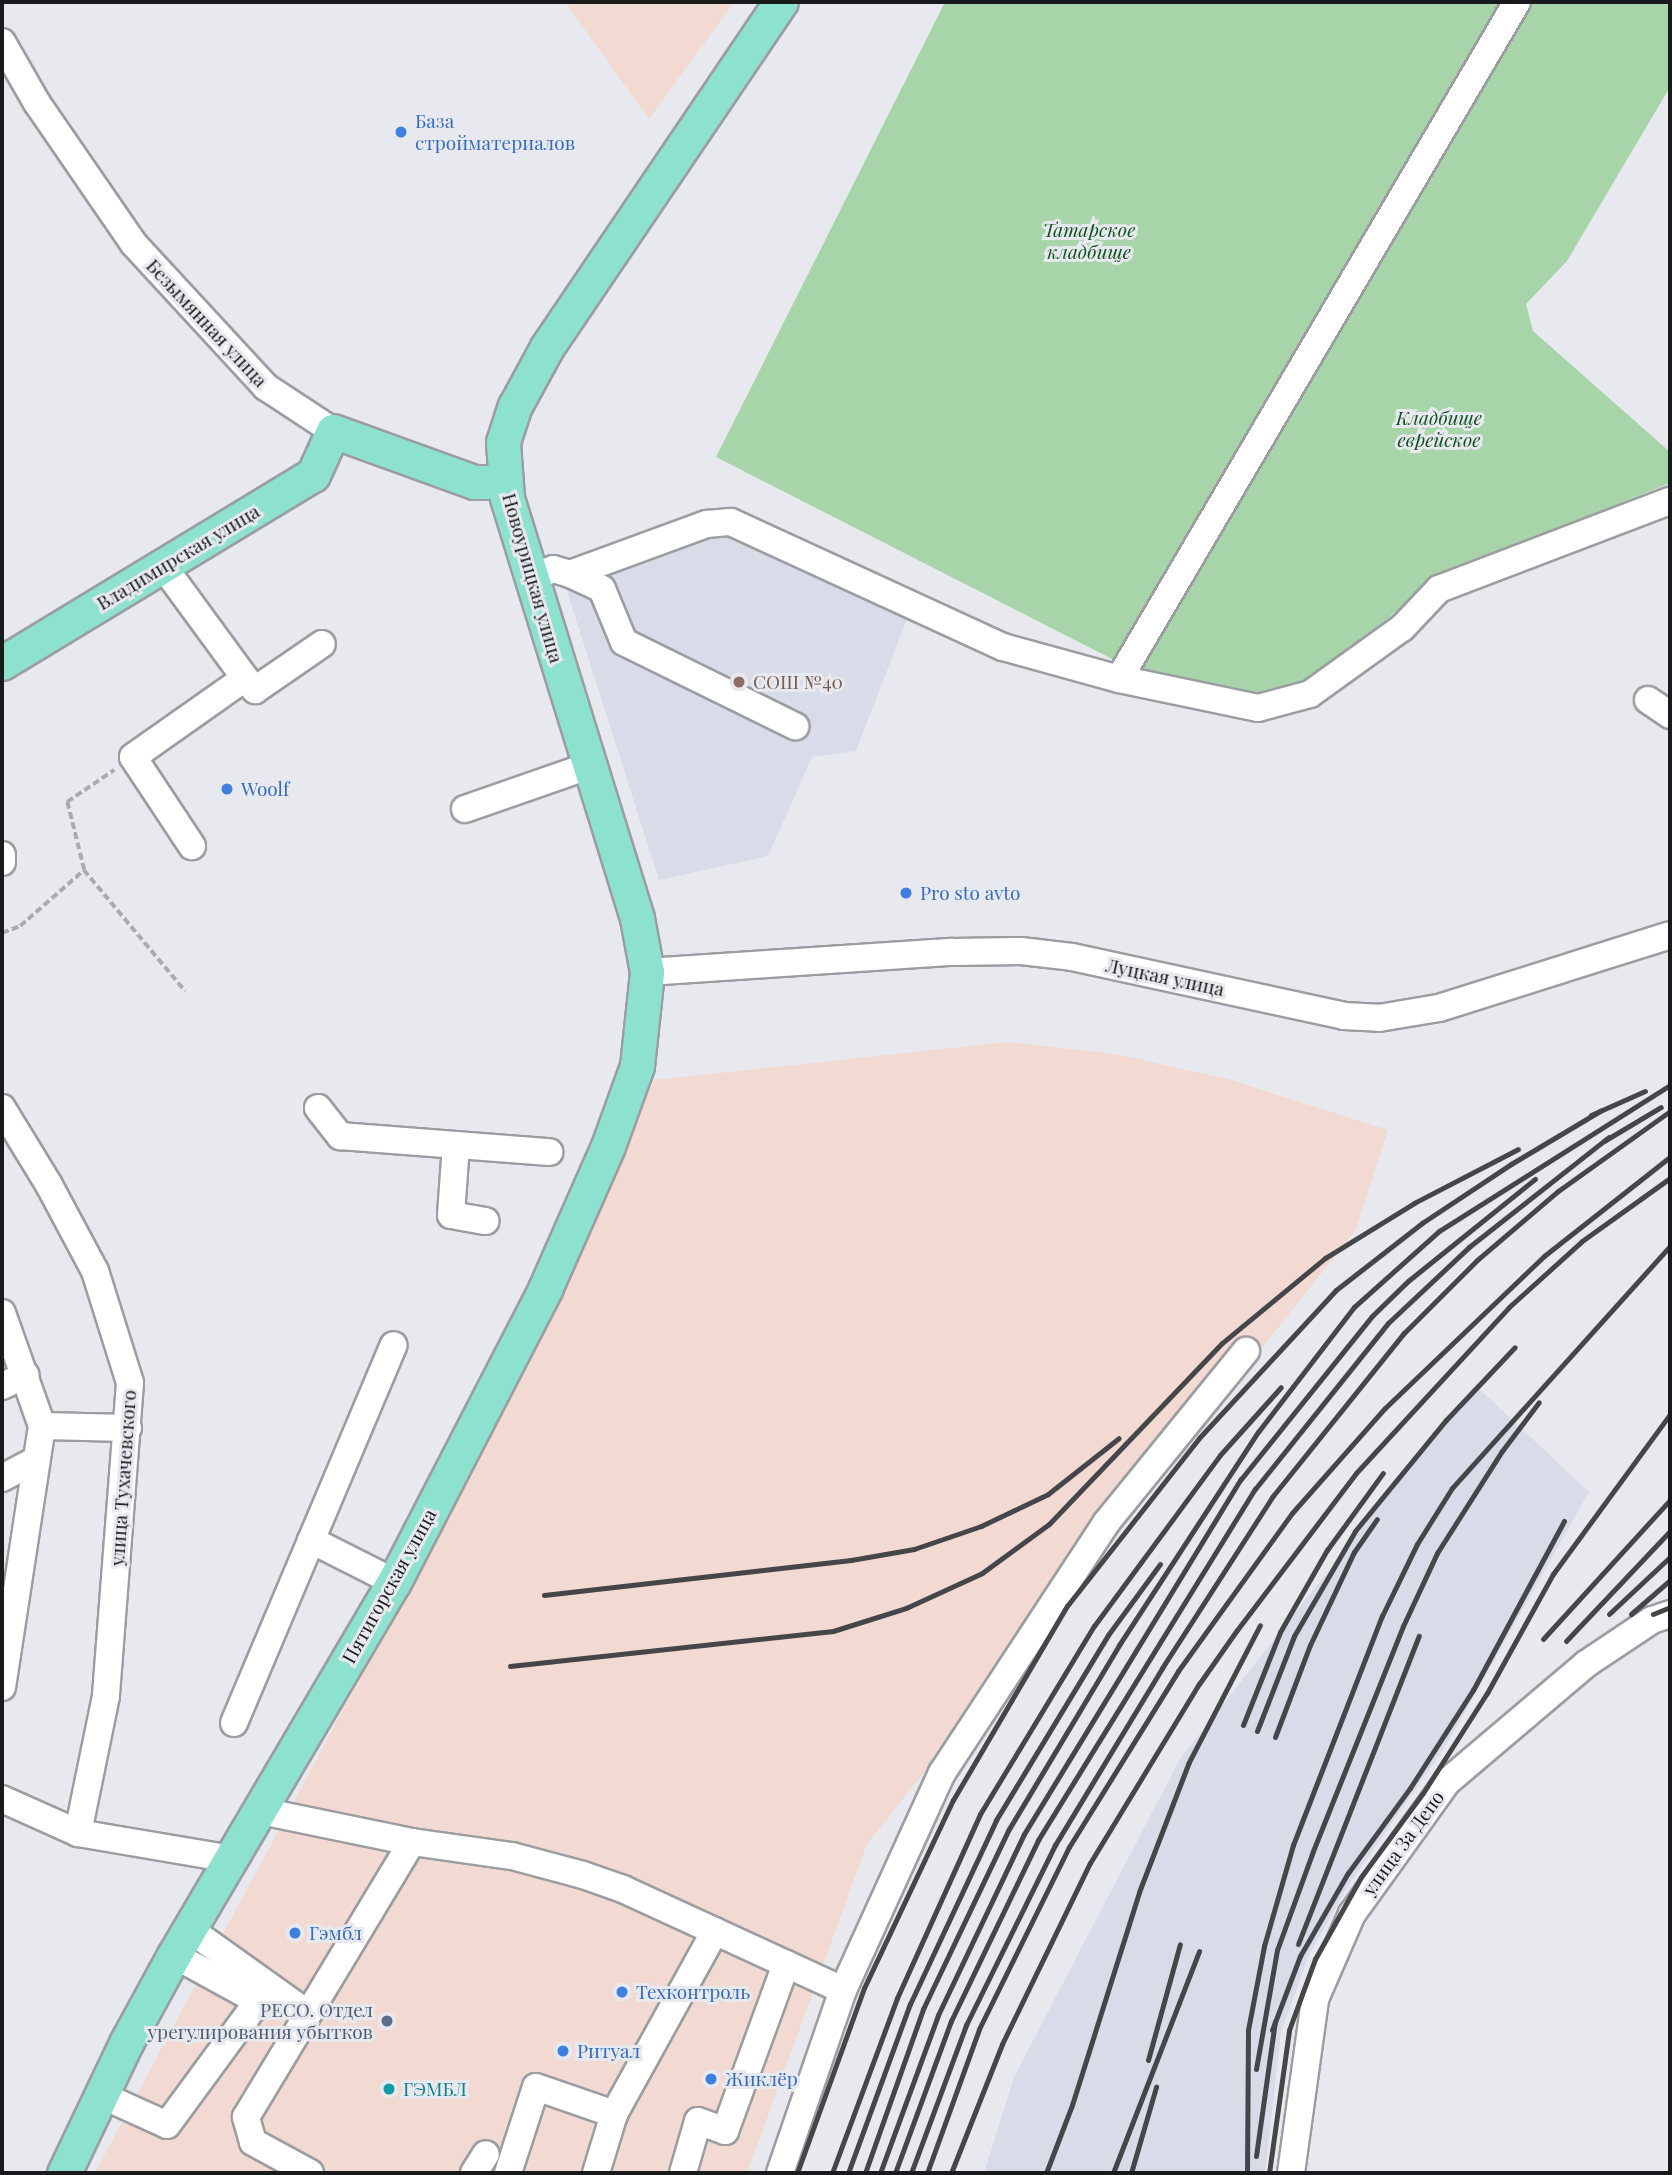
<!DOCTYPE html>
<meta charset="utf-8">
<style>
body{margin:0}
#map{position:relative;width:1672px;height:2175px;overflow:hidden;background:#e7e9ee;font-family:"Playfair Display",serif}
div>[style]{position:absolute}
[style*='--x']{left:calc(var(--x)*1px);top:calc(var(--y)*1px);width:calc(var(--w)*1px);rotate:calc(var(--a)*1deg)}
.industrial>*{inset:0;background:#f2d9d1}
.built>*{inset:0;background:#d7dce8}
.green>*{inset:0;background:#a7d5a9}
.path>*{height:3.5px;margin-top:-1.75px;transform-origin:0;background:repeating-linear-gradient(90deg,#a9abaf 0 7px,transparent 0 10.5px)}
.roads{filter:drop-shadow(2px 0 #9b9da1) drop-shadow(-2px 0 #9b9da1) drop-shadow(0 2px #9b9da1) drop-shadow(0 -2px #9b9da1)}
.minor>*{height:26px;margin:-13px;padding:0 13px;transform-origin:13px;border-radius:13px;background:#fff}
.major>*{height:33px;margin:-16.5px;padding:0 16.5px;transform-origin:16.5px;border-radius:16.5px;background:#8ce2ce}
.rail>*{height:5px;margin:-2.5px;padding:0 2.5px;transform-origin:2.5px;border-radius:2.5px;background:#454649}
.dots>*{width:19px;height:19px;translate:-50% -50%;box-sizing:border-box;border:4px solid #e7e9ee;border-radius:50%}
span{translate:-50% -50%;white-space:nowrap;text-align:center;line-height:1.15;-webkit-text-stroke:6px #e7e9ee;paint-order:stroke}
.shop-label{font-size:19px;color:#366cbe}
.left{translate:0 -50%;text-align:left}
.park-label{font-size:19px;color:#0f511d;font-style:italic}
.street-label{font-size:19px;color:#191a1c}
.education-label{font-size:19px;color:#785e54}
.service-label{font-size:19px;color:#4e5e75}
.right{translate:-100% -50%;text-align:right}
.culture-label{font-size:19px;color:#0d838f}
.frame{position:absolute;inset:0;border:4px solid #191a1c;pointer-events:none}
</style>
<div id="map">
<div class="industrial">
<div style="clip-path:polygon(565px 2px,734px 2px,649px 119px)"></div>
<div style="clip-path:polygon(1008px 1042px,1116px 1054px,1231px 1080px,1388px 1130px,1355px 1231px,867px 1844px,747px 2173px,95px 2173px,467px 1478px,556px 1307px,654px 1080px)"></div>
</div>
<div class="built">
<div style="clip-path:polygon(716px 531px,909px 614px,856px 751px,812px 757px,768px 856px,659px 880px,565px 585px)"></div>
<div style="clip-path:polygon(1475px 1385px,1589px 1492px,1445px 1747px,1350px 1883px,1309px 1955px,1281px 2032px,1265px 2173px,984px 2173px,1014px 2077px,1180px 1759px)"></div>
</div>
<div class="green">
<div style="clip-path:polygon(945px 2px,1501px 2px,1116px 661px,716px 457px)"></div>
<div style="clip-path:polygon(1534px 2px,1670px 2px,1670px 87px,1567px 261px,1526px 304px,1533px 331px,1670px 452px,1670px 483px,1432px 579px,1334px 666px,1279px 696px,1137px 678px)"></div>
</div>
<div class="path">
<div style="--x:84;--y:870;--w:158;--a:50.1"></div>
<div style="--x:2;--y:933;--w:19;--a:-21"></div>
<div style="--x:20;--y:926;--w:85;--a:-41.2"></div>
<div style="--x:84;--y:870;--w:70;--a:-104"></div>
<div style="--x:67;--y:802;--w:57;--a:-34.2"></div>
</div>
<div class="roads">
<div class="minor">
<div style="--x:2;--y:42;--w:70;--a:60.2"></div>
<div style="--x:37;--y:103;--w:171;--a:55.5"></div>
<div style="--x:134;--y:244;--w:195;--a:47.3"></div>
<div style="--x:266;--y:387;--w:80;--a:33.3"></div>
<div style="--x:163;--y:566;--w:139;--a:53.8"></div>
<div style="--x:245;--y:678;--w:137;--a:144.8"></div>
<div style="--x:133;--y:757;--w:107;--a:56.5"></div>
<div style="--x:570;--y:574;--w:35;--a:25"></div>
<div style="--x:602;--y:589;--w:57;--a:67.5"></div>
<div style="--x:624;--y:642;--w:191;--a:26.2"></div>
<div style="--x:530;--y:578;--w:25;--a:-21"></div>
<div style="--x:553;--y:569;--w:18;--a:16"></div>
<div style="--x:570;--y:574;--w:146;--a:-20.1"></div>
<div style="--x:707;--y:524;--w:24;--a:-5"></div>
<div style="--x:731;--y:522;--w:299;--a:24.7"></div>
<div style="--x:1003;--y:647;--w:120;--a:15.4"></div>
<div style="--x:1119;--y:679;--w:142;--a:11.8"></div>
<div style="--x:1258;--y:708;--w:54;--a:-15.1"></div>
<div style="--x:1310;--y:694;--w:113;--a:-35.7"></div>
<div style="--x:1402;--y:628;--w:54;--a:-46.5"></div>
<div style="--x:1439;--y:589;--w:247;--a:-20.9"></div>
<div style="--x:245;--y:678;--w:16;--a:50"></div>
<div style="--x:255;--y:690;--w:81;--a:-34.5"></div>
<div style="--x:1119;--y:679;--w:785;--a:-59.55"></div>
<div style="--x:1648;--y:700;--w:27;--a:34"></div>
<div style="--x:465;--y:809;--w:133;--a:-19.2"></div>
<div style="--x:2;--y:855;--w:7;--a:90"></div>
<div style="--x:647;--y:972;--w:306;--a:-3.8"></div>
<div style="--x:952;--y:952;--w:69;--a:-0.8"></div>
<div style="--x:1021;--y:951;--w:51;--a:6.7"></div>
<div style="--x:1072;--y:957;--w:278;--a:12.2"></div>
<div style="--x:1344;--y:1016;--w:35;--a:3"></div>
<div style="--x:1379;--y:1018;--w:61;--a:-9.5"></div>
<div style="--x:1439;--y:1008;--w:242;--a:-17.5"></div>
<div style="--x:2;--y:1108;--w:90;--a:58.6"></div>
<div style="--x:49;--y:1185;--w:98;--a:61.9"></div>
<div style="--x:95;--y:1271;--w:117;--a:72.6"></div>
<div style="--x:130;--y:1383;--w:314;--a:94.4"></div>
<div style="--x:106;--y:1696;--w:140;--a:101.6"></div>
<div style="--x:318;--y:1108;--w:36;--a:52"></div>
<div style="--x:340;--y:1136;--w:210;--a:4.4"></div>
<div style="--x:456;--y:1145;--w:70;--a:94.1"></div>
<div style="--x:451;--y:1215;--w:35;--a:10"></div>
<div style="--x:2;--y:1313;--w:120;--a:70.5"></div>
<div style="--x:42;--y:1426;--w:264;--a:98.7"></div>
<div style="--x:2;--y:1386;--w:26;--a:-25"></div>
<div style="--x:42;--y:1426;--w:86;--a:1.3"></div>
<div style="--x:2;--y:1478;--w:38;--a:-28"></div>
<div style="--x:311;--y:1540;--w:93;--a:26.8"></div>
<div style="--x:234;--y:1723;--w:410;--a:-67.1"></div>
<div style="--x:2;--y:1799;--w:83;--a:24.1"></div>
<div style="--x:78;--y:1833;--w:155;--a:9.6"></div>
<div style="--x:261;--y:1811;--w:154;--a:11.6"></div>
<div style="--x:412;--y:1842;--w:101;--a:8"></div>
<div style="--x:512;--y:1856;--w:73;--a:15"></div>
<div style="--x:583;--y:1875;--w:42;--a:19.3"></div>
<div style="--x:623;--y:1889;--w:242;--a:24.7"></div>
<div style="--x:189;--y:1929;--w:146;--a:35.5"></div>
<div style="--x:101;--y:2095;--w:72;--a:24.4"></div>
<div style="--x:167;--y:2125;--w:154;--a:-53.7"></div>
<div style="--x:258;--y:2001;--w:96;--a:-151.3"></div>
<div style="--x:310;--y:2173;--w:65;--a:-151.5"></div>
<div style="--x:253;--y:2142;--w:26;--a:-106"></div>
<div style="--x:246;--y:2117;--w:321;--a:-58.9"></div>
<div style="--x:474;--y:2173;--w:22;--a:-58"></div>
<div style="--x:508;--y:2173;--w:90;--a:-72"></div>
<div style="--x:536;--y:2087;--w:83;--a:19.1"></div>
<div style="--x:614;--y:2114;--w:209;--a:-61.1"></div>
<div style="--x:596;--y:2173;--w:62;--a:-73"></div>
<div style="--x:683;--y:2173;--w:54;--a:-73.9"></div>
<div style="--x:698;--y:2121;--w:29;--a:20"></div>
<div style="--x:725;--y:2131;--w:178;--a:-69.9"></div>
<div style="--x:780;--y:2173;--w:194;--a:-71"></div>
<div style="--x:843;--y:1990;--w:239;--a:-65.5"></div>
<div style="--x:942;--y:1773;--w:299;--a:-56.7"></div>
<div style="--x:1106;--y:1523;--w:222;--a:-50.9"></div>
<div style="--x:1291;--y:2173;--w:176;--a:-82.1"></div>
<div style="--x:1315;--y:1999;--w:93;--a:-66.5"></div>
<div style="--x:1352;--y:1914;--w:163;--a:-54.3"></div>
<div style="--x:1447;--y:1782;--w:182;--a:-40.3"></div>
<div style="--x:1586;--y:1664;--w:79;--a:-33.7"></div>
<div style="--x:1652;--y:1620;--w:19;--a:-18"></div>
</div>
<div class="major">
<div style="--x:2;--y:663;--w:363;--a:-31.2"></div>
<div style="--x:313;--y:475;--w:48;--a:-65.6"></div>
<div style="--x:333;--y:431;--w:150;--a:19.9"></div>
<div style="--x:474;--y:482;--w:31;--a:0"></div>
<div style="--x:64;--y:2173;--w:144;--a:-64.5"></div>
<div style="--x:126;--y:2043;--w:100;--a:-61.4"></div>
<div style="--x:174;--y:1955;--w:433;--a:-59.5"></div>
<div style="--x:394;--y:1582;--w:330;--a:-62.7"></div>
<div style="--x:545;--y:1289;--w:156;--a:-66.2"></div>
<div style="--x:608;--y:1146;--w:85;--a:-70.1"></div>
<div style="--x:637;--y:1066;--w:95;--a:-83.9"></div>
<div style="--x:647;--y:972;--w:55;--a:-100.5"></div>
<div style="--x:637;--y:918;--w:441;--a:-107.2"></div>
<div style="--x:507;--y:497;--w:55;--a:-94.2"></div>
<div style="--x:503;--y:442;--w:38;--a:-72"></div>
<div style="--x:515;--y:406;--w:67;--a:-61.5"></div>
<div style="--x:547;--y:347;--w:417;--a:-55.9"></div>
</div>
</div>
<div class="rail">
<div style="--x:1591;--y:1115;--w:59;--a:-24"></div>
<div style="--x:1604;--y:1141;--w:66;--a:-30.8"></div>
<div style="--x:544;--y:1595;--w:309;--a:-6.5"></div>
<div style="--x:851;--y:1560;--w:64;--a:-9.9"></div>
<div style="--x:914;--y:1549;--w:71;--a:-18.9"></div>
<div style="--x:981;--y:1526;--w:74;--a:-25.5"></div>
<div style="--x:1048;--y:1494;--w:90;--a:-38.3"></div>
<div style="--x:1609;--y:1614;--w:83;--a:-43.1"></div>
<div style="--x:1631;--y:1614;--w:52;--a:-41.1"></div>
<div style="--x:1653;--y:1614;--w:18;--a:-22"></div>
<div style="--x:1543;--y:1639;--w:188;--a:-47.6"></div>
<div style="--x:1566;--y:1641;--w:151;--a:-46.6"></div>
<div style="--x:510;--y:1666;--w:325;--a:-6.2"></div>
<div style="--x:833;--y:1631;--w:77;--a:-17.5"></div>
<div style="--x:906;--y:1608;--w:84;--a:-24.7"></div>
<div style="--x:982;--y:1573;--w:83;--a:-36.2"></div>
<div style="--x:1049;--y:1524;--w:250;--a:-46.3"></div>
<div style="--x:1222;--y:1343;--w:134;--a:-39.5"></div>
<div style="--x:1325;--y:1258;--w:105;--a:-31.7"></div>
<div style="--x:1414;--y:1203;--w:117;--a:-27.4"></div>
<div style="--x:1243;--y:1725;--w:100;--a:-68.3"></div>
<div style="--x:1280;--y:1632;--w:95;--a:-60.2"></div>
<div style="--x:1327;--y:1550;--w:95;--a:-54"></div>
<div style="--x:1257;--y:1731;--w:102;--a:-68.7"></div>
<div style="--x:1294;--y:1636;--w:121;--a:-59.8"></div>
<div style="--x:1355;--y:1531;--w:144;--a:-50.7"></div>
<div style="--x:1446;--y:1420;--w:100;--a:-46.6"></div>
<div style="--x:1275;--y:1737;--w:98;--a:-69.2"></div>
<div style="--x:1310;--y:1645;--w:103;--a:-64.7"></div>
<div style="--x:1354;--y:1552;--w:40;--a:-55.1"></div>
<div style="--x:1298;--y:1944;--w:331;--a:-68.6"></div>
<div style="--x:1272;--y:2030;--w:79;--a:-69.3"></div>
<div style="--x:1300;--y:1956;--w:96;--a:-60"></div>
<div style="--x:1348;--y:1873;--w:105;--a:-53.9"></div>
<div style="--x:1410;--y:1788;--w:117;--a:-57.3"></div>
<div style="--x:1473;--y:1690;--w:192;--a:-61.7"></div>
<div style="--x:1148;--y:2060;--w:120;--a:-74.6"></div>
<div style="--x:1256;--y:2069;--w:121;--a:-80"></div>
<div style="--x:1277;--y:1950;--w:105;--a:-70"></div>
<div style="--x:1313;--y:1851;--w:242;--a:-68.2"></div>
<div style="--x:1403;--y:1626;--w:81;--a:-65"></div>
<div style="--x:1437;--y:1553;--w:121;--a:-57.5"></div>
<div style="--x:1502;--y:1451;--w:61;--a:-52.9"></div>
<div style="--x:1256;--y:2156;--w:136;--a:-82"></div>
<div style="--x:797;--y:2173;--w:197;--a:-70.1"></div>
<div style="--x:864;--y:1988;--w:208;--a:-64.7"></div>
<div style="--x:953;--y:1800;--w:225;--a:-59.6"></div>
<div style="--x:1067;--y:1606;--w:214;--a:-51.8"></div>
<div style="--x:1199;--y:1438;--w:202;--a:-47.2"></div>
<div style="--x:1336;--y:1290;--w:109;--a:-37.9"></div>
<div style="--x:1422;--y:1223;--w:107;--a:-33.5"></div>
<div style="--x:1511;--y:1164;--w:104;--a:-30.8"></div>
<div style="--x:832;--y:2173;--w:187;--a:-69.6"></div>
<div style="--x:897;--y:1998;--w:202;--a:-65.7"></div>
<div style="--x:980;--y:1814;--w:220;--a:-58.8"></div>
<div style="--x:1094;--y:1626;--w:212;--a:-53.6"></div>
<div style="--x:1220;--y:1455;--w:91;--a:-48.1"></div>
<div style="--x:848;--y:2173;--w:180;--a:-69.9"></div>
<div style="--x:910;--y:2004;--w:203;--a:-64.9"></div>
<div style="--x:996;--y:1820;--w:216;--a:-58.8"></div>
<div style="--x:1108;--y:1635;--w:88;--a:-53.8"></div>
<div style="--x:865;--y:2173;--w:174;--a:-70.5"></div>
<div style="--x:923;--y:2009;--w:199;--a:-64.5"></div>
<div style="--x:1009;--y:1829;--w:214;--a:-59.1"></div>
<div style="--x:1119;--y:1645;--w:254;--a:-56.9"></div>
<div style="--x:1258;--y:1432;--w:158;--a:-52.5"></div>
<div style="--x:1354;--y:1307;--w:114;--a:-41.8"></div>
<div style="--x:1439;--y:1231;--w:273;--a:-32.3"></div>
<div style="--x:880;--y:2173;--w:168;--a:-69.8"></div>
<div style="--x:938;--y:2015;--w:200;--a:-64.6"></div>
<div style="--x:1024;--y:1834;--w:416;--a:-58.6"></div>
<div style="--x:1241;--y:1479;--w:209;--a:-51.2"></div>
<div style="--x:1372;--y:1316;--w:50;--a:-44.2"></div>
<div style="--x:1408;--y:1281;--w:163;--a:-38.8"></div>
<div style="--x:895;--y:2173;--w:162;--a:-69.8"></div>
<div style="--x:951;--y:2021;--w:201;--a:-64.3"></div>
<div style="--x:1038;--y:1840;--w:413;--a:-58.3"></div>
<div style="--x:1255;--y:1489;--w:213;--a:-51.3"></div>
<div style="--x:1388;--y:1323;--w:111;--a:-43.2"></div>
<div style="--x:1469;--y:1247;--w:178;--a:-38.2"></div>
<div style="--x:911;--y:2173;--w:158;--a:-69.6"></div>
<div style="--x:966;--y:2025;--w:201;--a:-63.7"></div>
<div style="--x:1055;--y:1845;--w:207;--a:-58.8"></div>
<div style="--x:1162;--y:1668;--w:203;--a:-57.2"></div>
<div style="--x:1272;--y:1497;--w:211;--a:-51.2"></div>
<div style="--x:1404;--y:1333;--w:103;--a:-45"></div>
<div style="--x:1477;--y:1260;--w:106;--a:-40.4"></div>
<div style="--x:1558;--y:1191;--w:138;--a:-35.5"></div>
<div style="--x:927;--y:2173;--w:153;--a:-70.1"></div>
<div style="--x:979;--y:2029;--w:203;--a:-63.7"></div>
<div style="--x:1069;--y:1847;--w:207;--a:-58.2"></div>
<div style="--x:1178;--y:1671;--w:195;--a:-54.2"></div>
<div style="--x:1292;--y:1513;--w:140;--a:-48.5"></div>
<div style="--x:1385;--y:1408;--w:220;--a:-43.7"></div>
<div style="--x:1544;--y:1256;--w:160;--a:-38.2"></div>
<div style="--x:951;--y:2173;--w:139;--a:-68.4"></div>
<div style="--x:1002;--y:2044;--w:201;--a:-64.1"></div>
<div style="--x:1090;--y:1863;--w:210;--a:-58.7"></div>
<div style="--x:1199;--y:1684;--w:66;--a:-54.9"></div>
<div style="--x:1237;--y:1630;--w:197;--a:-52.8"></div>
<div style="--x:1356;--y:1473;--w:226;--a:-47.3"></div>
<div style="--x:1509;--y:1307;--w:98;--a:-42.1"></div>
<div style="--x:1582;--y:1241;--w:108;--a:-35.6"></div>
<div style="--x:1046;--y:2173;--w:73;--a:-69.1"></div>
<div style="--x:1072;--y:2105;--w:223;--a:-72.5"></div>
<div style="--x:1139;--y:1892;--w:139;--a:-69"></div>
<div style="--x:1189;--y:1762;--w:154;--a:-62.6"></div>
<div style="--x:1113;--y:2173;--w:238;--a:-68.8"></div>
<div style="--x:1131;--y:2173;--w:90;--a:-73.8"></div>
<div style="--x:1247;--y:2173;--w:143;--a:-89.6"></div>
<div style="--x:1248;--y:2030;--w:86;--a:-79.2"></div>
<div style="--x:1264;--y:1946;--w:105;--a:-74"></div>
<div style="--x:1293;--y:1845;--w:246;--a:-68.8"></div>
<div style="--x:1382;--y:1616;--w:80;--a:-64.1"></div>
<div style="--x:1417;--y:1544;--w:66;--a:-58"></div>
<div style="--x:1452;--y:1488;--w:326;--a:-48"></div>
<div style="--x:1269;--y:2173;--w:144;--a:-82"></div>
<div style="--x:1289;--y:2030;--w:76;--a:-69.9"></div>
<div style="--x:1315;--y:1959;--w:94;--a:-60.7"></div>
<div style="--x:1361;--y:1877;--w:104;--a:-53.6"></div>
<div style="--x:1423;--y:1793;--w:119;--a:-57.4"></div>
<div style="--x:1487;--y:1693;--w:136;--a:-61"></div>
<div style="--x:1553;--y:1574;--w:198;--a:-53.8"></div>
</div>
<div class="dots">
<div style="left:401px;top:132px;background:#3f7fe0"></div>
<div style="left:739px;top:682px;background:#8d6e63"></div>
<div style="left:227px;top:789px;background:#3f7fe0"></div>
<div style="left:906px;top:893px;background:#3f7fe0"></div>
<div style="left:295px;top:1933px;background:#3f7fe0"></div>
<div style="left:622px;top:1992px;background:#3f7fe0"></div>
<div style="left:387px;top:2021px;background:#5c6f8a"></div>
<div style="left:563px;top:2051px;background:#3f7fe0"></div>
<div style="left:711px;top:2079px;background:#3f7fe0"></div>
<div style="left:389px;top:2089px;background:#0f9aa8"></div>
</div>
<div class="shop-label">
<span class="left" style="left:415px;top:132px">База<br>стройматериалов</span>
<span class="left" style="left:241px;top:789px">Woolf</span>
<span class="left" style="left:920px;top:893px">Pro sto avto</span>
<span class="left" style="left:309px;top:1933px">Гэмбл</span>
<span class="left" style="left:636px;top:1992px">Техконтроль</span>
<span class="left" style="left:577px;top:2051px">Ритуал</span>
<span class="left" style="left:725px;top:2079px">Жиклёр</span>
</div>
<div class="park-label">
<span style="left:1089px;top:241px">Татарское<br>кладбище</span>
<span style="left:1439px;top:429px">Кладбище<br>еврейское</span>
</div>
<div class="street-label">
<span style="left:207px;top:323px;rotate:47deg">Безымянная улица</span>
<span style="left:178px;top:557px;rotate:-31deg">Владимирская улица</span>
<span style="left:533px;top:578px;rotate:74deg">Новоурицкая улица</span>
<span style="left:1165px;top:977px;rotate:12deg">Луцкая улица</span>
<span style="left:123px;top:1478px;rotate:-86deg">улица Тухачевского</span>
<span style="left:389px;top:1586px;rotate:-61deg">Пятигорская улица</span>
<span style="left:1403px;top:1843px;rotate:-54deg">улица За Депо</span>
</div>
<div class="education-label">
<span class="left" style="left:753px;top:682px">СОШ №40</span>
</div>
<div class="service-label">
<span class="right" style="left:373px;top:2021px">РЕСО. Отдел<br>урегулирования убытков</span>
</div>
<div class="culture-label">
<span class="left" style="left:403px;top:2089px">ГЭМБЛ</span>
</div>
<div class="frame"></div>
</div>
